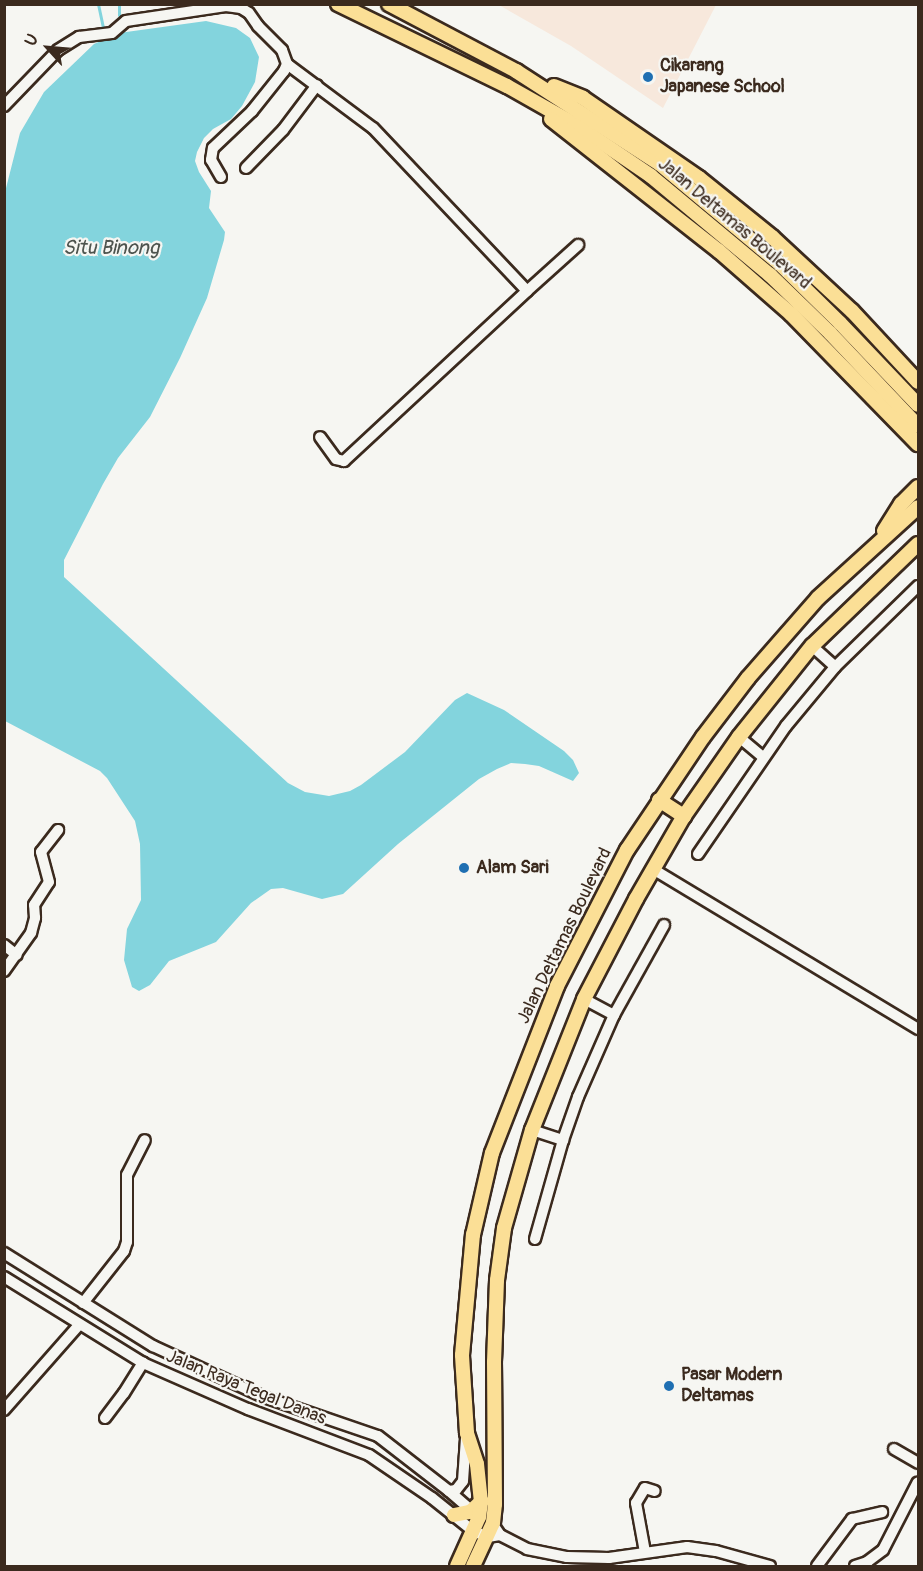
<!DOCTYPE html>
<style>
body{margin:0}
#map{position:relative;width:923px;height:1571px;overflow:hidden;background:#f6f6f2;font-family:Pangolin,sans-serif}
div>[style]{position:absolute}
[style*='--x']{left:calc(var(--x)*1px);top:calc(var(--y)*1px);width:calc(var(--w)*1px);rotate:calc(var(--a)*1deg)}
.built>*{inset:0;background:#f7e8dc}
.water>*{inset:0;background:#83d4dd}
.stream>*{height:3px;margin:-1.5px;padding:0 1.5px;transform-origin:1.5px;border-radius:1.5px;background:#83d4dd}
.roads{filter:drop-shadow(2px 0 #3b2a1e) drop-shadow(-2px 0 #3b2a1e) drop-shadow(0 2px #3b2a1e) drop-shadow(0 -2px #3b2a1e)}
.minor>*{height:10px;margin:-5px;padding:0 5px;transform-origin:5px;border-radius:5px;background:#f6f6f2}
.major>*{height:14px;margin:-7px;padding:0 7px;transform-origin:7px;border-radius:7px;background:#fbdf96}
.dots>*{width:16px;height:16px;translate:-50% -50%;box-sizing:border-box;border:3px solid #f6f6f2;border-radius:50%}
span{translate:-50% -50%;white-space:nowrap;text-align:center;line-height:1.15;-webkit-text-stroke:4.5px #f6f6f2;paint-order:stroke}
.poi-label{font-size:18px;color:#3b2a1e;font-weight:700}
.left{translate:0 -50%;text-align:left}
.street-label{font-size:18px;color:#3b2a1e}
.water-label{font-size:20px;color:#4d544e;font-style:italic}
.frame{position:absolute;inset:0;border:6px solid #3b2a1e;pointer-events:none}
.north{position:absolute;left:18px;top:18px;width:60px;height:60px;-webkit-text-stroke:4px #f6f6f2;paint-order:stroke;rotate:296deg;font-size:16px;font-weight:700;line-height:24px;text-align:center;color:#3b2a1e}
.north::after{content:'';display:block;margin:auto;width:21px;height:27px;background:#3b2a1e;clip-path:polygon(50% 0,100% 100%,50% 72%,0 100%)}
</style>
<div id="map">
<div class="built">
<div style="clip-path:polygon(499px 5px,716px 5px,663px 108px,571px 46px)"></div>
</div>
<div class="water">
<div style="clip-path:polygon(206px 21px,236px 28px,250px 38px,259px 57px,255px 82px,242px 106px,231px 119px,213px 129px,204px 138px,197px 152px,195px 161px,199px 172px,211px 191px,209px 208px,225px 232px,224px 240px,207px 298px,180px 358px,150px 417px,118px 458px,103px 484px,64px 560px,64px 577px,288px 783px,305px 792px,329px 796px,350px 791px,361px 785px,405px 752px,455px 700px,467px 693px,504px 710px,564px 751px,573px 760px,579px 773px,573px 781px,539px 766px,525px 764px,511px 763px,497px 769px,479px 779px,398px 844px,343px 894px,322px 899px,283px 888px,271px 889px,251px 903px,216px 942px,169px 961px,150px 985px,139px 991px,132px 987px,124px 960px,127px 929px,141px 900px,140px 844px,135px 821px,107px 778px,100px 771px,5px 721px,4px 196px,20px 133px,44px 92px,94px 44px,119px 33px)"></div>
</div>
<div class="stream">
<div style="--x:98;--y:4;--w:30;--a:78"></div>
<div style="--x:119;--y:15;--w:11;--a:-90"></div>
</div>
<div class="roads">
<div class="minor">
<div style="--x:4;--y:106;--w:78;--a:-46"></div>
<div style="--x:58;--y:50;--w:25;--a:-32"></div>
<div style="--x:79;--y:37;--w:33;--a:-7"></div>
<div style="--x:112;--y:33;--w:18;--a:-41"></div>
<div style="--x:126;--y:21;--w:101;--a:-8.5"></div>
<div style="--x:226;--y:6;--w:15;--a:8"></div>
<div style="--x:241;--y:8;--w:9;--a:32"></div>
<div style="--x:249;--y:13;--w:16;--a:55"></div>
<div style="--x:258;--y:26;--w:34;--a:45"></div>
<div style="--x:282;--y:50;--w:15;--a:70"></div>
<div style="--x:287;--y:64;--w:107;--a:36.7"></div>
<div style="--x:373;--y:128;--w:224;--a:46.6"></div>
<div style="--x:527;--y:291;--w:250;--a:137.1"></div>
<div style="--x:344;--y:461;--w:8;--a:-166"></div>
<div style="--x:336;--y:459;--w:27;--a:-126"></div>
<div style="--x:246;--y:168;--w:53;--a:-45.8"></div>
<div style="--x:283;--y:130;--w:56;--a:-52.9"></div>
<div style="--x:221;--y:177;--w:20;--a:-120"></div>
<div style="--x:211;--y:160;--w:12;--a:-81"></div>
<div style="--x:213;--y:148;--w:54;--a:-43.5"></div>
<div style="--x:252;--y:111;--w:51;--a:-51.3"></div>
<div style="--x:284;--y:71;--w:8;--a:-67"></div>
<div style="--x:527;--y:291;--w:69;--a:-42"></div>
<div style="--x:812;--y:646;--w:31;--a:42"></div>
<div style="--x:739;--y:737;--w:30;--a:40"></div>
<div style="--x:698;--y:854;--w:155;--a:-55.5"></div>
<div style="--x:786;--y:726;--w:77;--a:-50.3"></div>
<div style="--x:835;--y:667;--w:116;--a:-44.3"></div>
<div style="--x:653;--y:869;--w:310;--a:31.1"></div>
<div style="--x:4;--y:945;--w:16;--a:38"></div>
<div style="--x:4;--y:971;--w:47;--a:-54.6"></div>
<div style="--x:31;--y:933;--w:16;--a:-75"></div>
<div style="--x:35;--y:918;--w:13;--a:-94"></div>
<div style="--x:34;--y:905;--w:27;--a:-57"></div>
<div style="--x:49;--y:882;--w:31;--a:-105"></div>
<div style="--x:41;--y:852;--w:28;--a:-52"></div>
<div style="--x:584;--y:999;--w:34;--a:28"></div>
<div style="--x:532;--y:1130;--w:33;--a:18"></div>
<div style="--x:535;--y:1239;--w:103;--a:-74.2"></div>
<div style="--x:563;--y:1140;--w:46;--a:-70.8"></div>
<div style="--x:578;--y:1097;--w:90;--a:-66.3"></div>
<div style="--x:614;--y:1015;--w:103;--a:-60.9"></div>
<div style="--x:4;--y:1253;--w:176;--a:32"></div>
<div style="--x:153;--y:1346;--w:122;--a:24.7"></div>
<div style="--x:264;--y:1397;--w:120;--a:18.9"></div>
<div style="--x:378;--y:1436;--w:90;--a:37.8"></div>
<div style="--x:449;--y:1491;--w:7;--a:-8"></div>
<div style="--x:456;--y:1490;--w:11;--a:-52"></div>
<div style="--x:463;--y:1481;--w:43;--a:-86"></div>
<div style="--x:4;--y:1277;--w:163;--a:31.7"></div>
<div style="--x:143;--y:1363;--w:115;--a:23.7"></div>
<div style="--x:248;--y:1409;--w:129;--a:20.8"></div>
<div style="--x:369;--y:1455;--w:76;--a:34.3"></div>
<div style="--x:432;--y:1498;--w:53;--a:38.8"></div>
<div style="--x:473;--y:1531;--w:16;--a:22"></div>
<div style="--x:488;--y:1537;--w:12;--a:-9"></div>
<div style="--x:83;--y:1303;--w:66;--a:-51.7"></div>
<div style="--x:124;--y:1251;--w:9;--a:-72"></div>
<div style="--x:127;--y:1242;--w:67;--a:-90"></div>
<div style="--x:127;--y:1175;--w:39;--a:-63"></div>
<div style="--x:4;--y:1410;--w:113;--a:-48.6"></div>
<div style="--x:105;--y:1418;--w:31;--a:-53"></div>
<div style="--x:124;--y:1393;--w:36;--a:-58"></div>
<div style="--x:894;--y:1449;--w:28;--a:30"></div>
<div style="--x:449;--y:1491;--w:37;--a:41"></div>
<div style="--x:496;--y:1529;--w:7;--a:56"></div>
<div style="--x:500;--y:1535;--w:30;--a:27"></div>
<div style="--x:527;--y:1549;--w:41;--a:11.3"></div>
<div style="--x:567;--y:1557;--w:42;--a:1.4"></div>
<div style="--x:609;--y:1558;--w:79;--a:-8"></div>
<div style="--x:687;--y:1547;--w:29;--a:8"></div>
<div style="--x:716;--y:1551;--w:56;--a:15.5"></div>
<div style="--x:645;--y:1552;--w:50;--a:-100.4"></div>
<div style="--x:636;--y:1503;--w:17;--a:-59"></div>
<div style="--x:645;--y:1488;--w:10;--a:17"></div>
<div style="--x:817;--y:1566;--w:59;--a:-53.3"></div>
<div style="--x:852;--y:1519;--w:31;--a:-13"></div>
<div style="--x:855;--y:1566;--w:13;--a:-18"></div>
<div style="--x:867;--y:1562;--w:20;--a:-37"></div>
<div style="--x:883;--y:1550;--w:76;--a:-62.8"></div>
</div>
<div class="major">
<div style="--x:338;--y:4;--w:188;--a:25.9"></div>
<div style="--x:507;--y:86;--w:79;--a:29.5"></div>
<div style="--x:576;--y:125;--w:91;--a:34.2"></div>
<div style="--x:651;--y:176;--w:155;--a:39.8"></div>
<div style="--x:770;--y:275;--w:83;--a:44"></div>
<div style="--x:830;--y:333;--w:128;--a:46.6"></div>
<div style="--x:389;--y:4;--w:144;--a:27.8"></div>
<div style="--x:516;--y:71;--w:171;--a:32.9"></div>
<div style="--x:660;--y:164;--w:156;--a:39.8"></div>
<div style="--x:780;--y:264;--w:84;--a:44.5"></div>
<div style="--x:840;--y:323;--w:113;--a:46.4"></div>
<div style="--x:554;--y:86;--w:31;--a:22"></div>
<div style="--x:583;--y:98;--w:141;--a:34.6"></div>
<div style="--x:699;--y:178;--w:94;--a:38.9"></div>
<div style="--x:772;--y:237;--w:109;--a:42.8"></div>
<div style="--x:852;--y:311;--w:97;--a:47.1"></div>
<div style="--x:551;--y:119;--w:214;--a:38.2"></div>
<div style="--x:719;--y:251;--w:96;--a:41.2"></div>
<div style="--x:791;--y:314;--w:182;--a:45.7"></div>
<div style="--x:884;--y:531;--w:32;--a:-58"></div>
<div style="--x:901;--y:504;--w:24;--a:-45"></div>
<div style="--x:659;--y:800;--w:30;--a:33"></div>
<div style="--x:454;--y:1515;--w:16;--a:-11"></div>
<div style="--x:470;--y:1512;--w:16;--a:-43"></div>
<div style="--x:457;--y:1566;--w:54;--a:-65.8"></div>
<div style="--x:479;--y:1517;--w:15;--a:-82"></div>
<div style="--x:481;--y:1502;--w:38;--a:-96"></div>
<div style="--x:477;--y:1464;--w:33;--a:-108"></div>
<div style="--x:467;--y:1433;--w:78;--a:-93.7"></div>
<div style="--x:462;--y:1355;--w:121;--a:-84.8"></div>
<div style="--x:473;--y:1235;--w:84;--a:-77"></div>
<div style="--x:492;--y:1153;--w:179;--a:-68.7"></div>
<div style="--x:557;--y:986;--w:153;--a:-62.8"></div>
<div style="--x:627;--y:850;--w:136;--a:-56.1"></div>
<div style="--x:703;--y:737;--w:74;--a:-52.7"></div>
<div style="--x:748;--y:678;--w:106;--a:-48.8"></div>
<div style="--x:818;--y:598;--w:135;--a:-42.3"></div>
<div style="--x:473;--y:1566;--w:47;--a:-65.1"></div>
<div style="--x:493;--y:1523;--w:19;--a:-84"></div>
<div style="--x:495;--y:1504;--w:142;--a:-90.4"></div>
<div style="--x:494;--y:1362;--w:82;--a:-87.9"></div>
<div style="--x:497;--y:1280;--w:52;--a:-82.3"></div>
<div style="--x:504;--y:1228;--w:102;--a:-74.1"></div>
<div style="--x:532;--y:1130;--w:141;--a:-68.3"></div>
<div style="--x:584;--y:999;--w:113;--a:-62.5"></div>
<div style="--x:636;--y:899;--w:96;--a:-60"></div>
<div style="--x:684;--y:816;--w:96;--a:-55.2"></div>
<div style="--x:739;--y:737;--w:117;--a:-51.3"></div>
<div style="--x:812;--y:646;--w:147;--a:-43.9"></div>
</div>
</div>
<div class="dots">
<div style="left:648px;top:77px;background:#1f6fb2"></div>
<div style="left:464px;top:868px;background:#1f6fb2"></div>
<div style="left:669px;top:1386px;background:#1f6fb2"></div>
</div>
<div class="poi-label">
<span class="left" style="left:660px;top:77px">Cikarang<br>Japanese School</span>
<span class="left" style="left:476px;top:868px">Alam Sari</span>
<span class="left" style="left:681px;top:1386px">Pasar Modern<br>Deltamas</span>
</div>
<div class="street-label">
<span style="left:734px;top:224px;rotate:40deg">Jalan Deltamas Boulevard</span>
<span style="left:565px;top:936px;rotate:-64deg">Jalan Deltamas Boulevard</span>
<span style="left:246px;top:1388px;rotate:22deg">Jalan Raya Tegal Danas</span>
</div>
<div class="water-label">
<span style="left:111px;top:247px">Situ Binong</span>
</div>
<div class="frame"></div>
<div class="north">U</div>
</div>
